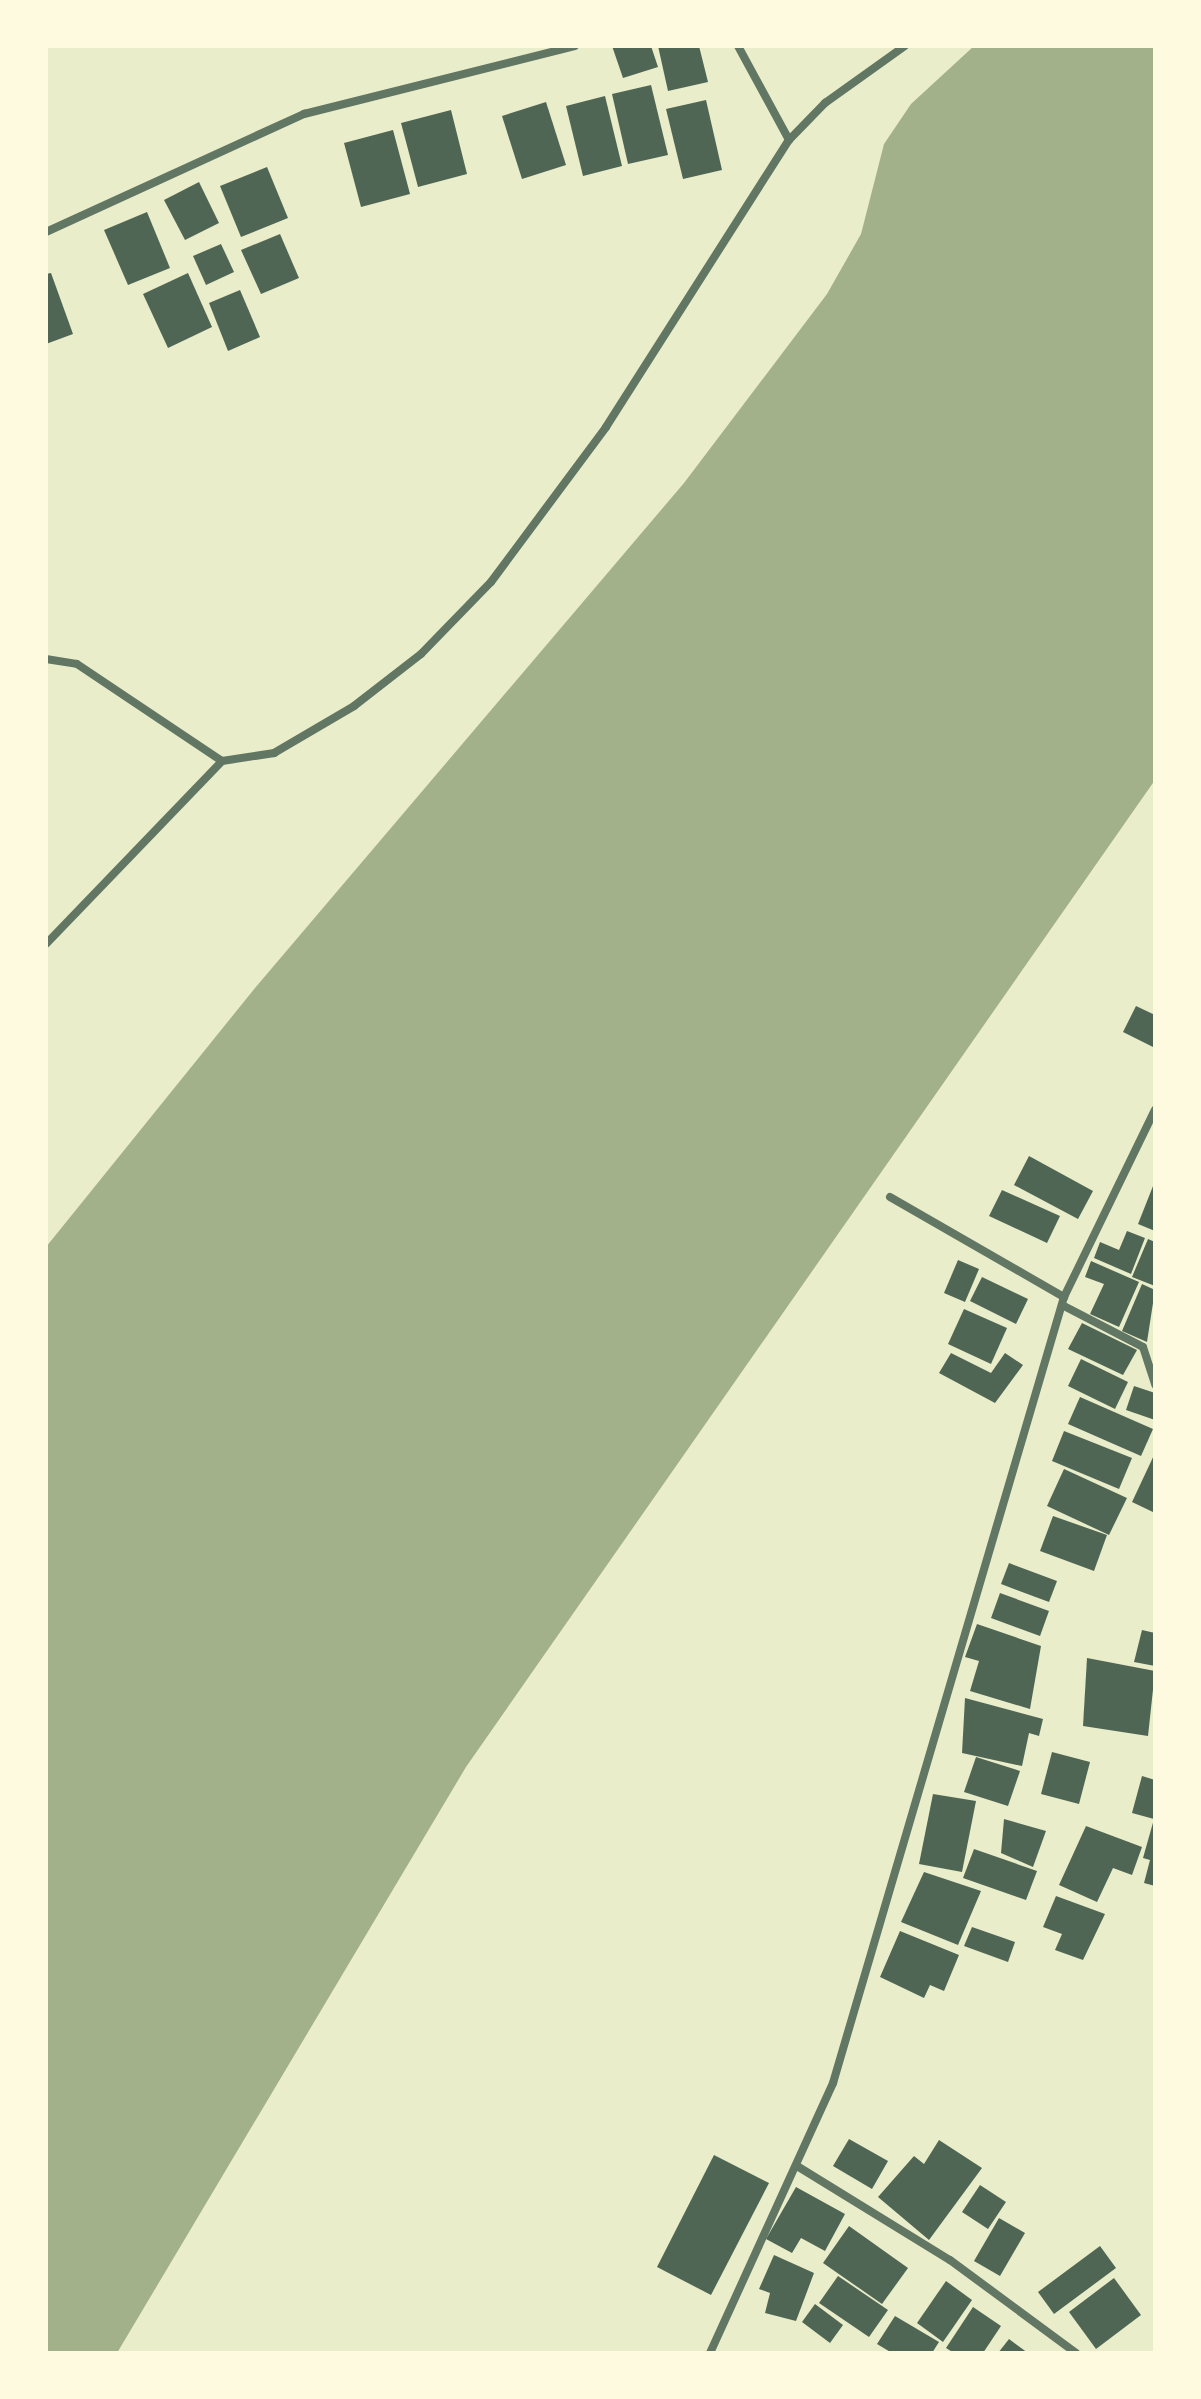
<!DOCTYPE html>
<style>
body{margin:0}
#map{position:relative;width:1201px;height:2399px;overflow:hidden;background:#e9edc9;font-family:"Alegreya Sans",sans-serif}
div>[style]{position:absolute}
[style*='--x']{left:calc(var(--x)*1px);top:calc(var(--y)*1px);width:calc(var(--w)*1px);rotate:calc(var(--a)*1deg)}
.water>*{inset:0;background:#a3b18a}
.building>*{inset:0;background:#4f6655}
.minor>*{height:8px;margin:-4px;padding:0 4px;transform-origin:4px;border-radius:4px;background:#617663}
span{translate:-50% -50%;white-space:nowrap;text-align:center;line-height:1.15;-webkit-text-stroke:8px #fefae0;paint-order:stroke}
.frame{position:absolute;inset:0;border:48px solid #fefae0;pointer-events:none}
</style>
<div id="map">
<div class="water">
<div style="clip-path:polygon(974px 46px,1155px 46px,1155px 780px,466px 1767px,117px 2353px,46px 2353px,46px 1247px,255px 988px,684px 483px,827px 294px,861px 234px,884px 144px,911px 104px)"></div>
</div>
<div class="building">
<div style="clip-path:polygon(612px 46px,651px 46px,658px 67px,623px 78px)"></div>
<div style="clip-path:polygon(658px 46px,699px 46px,708px 82px,668px 91px)"></div>
<div style="clip-path:polygon(651px 85px,668px 155px,628px 164px,612px 94px)"></div>
<div style="clip-path:polygon(605px 96px,622px 166px,583px 176px,566px 106px)"></div>
<div style="clip-path:polygon(706px 100px,722px 170px,683px 179px,666px 109px)"></div>
<div style="clip-path:polygon(546px 102px,566px 165px,522px 179px,502px 116px)"></div>
<div style="clip-path:polygon(451px 110px,467px 174px,418px 187px,401px 123px)"></div>
<div style="clip-path:polygon(393px 130px,410px 194px,361px 207px,344px 143px)"></div>
<div style="clip-path:polygon(267px 167px,288px 218px,241px 237px,220px 186px)"></div>
<div style="clip-path:polygon(199px 182px,219px 223px,185px 240px,164px 200px)"></div>
<div style="clip-path:polygon(147px 212px,170px 268px,128px 285px,104px 230px)"></div>
<div style="clip-path:polygon(280px 234px,299px 278px,261px 294px,241px 250px)"></div>
<div style="clip-path:polygon(221px 244px,234px 272px,206px 285px,193px 256px)"></div>
<div style="clip-path:polygon(51px 273px,73px 334px,46px 344px,46px 274px)"></div>
<div style="clip-path:polygon(188px 273px,212px 327px,168px 348px,143px 294px)"></div>
<div style="clip-path:polygon(240px 290px,260px 337px,228px 351px,209px 303px)"></div>
<div style="clip-path:polygon(1136px 1006px,1155px 1015px,1155px 1048px,1123px 1032px)"></div>
<div style="clip-path:polygon(1029px 1156px,1093px 1191px,1078px 1219px,1014px 1185px)"></div>
<div style="clip-path:polygon(1155px 1181px,1155px 1231px,1138px 1224px)"></div>
<div style="clip-path:polygon(1002px 1190px,1060px 1216px,1047px 1243px,989px 1216px)"></div>
<div style="clip-path:polygon(1127px 1231px,1145px 1238px,1131px 1274px,1094px 1258px,1100px 1242px,1119px 1250px)"></div>
<div style="clip-path:polygon(1148px 1239px,1155px 1242px,1155px 1286px,1132px 1277px)"></div>
<div style="clip-path:polygon(958px 1260px,979px 1269px,965px 1302px,944px 1293px)"></div>
<div style="clip-path:polygon(1091px 1261px,1139px 1282px,1119px 1327px,1090px 1314px,1104px 1284px,1085px 1277px)"></div>
<div style="clip-path:polygon(982px 1277px,1028px 1299px,1016px 1324px,970px 1301px)"></div>
<div style="clip-path:polygon(1142px 1284px,1155px 1290px,1147px 1342px,1122px 1331px)"></div>
<div style="clip-path:polygon(964px 1309px,1007px 1328px,991px 1364px,948px 1344px)"></div>
<div style="clip-path:polygon(1082px 1323px,1137px 1350px,1123px 1375px,1068px 1349px)"></div>
<div style="clip-path:polygon(951px 1353px,991px 1373px,1005px 1353px,1023px 1365px,995px 1403px,939px 1373px)"></div>
<div style="clip-path:polygon(1081px 1359px,1128px 1382px,1115px 1409px,1068px 1386px)"></div>
<div style="clip-path:polygon(1134px 1386px,1155px 1393px,1155px 1420px,1126px 1410px)"></div>
<div style="clip-path:polygon(1080px 1397px,1153px 1429px,1141px 1456px,1068px 1424px)"></div>
<div style="clip-path:polygon(1064px 1431px,1132px 1458px,1119px 1489px,1052px 1461px)"></div>
<div style="clip-path:polygon(1155px 1453px,1155px 1513px,1132px 1502px)"></div>
<div style="clip-path:polygon(1064px 1469px,1127px 1498px,1109px 1535px,1047px 1506px)"></div>
<div style="clip-path:polygon(1053px 1516px,1107px 1535px,1094px 1571px,1040px 1551px)"></div>
<div style="clip-path:polygon(1009px 1563px,1057px 1581px,1049px 1602px,1001px 1584px)"></div>
<div style="clip-path:polygon(1000px 1593px,1049px 1611px,1040px 1636px,991px 1618px)"></div>
<div style="clip-path:polygon(977px 1624px,1041px 1646px,1030px 1709px,970px 1691px,979px 1661px,965px 1657px)"></div>
<div style="clip-path:polygon(1142px 1630px,1155px 1633px,1155px 1666px,1134px 1662px)"></div>
<div style="clip-path:polygon(1087px 1658px,1155px 1671px,1148px 1736px,1083px 1726px)"></div>
<div style="clip-path:polygon(965px 1698px,1043px 1719px,1039px 1736px,1029px 1733px,1022px 1766px,962px 1753px)"></div>
<div style="clip-path:polygon(1052px 1752px,1090px 1762px,1079px 1804px,1041px 1794px)"></div>
<div style="clip-path:polygon(976px 1757px,1020px 1771px,1008px 1806px,964px 1792px)"></div>
<div style="clip-path:polygon(1142px 1776px,1155px 1780px,1155px 1886px,1144px 1883px,1150px 1860px,1143px 1858px,1154px 1819px,1132px 1813px)"></div>
<div style="clip-path:polygon(933px 1794px,976px 1801px,962px 1872px,919px 1864px)"></div>
<div style="clip-path:polygon(1004px 1819px,1046px 1831px,1033px 1867px,1001px 1853px)"></div>
<div style="clip-path:polygon(1086px 1826px,1142px 1847px,1132px 1875px,1113px 1868px,1097px 1902px,1059px 1885px)"></div>
<div style="clip-path:polygon(974px 1849px,1037px 1871px,1026px 1900px,963px 1878px)"></div>
<div style="clip-path:polygon(924px 1872px,981px 1891px,958px 1945px,901px 1922px)"></div>
<div style="clip-path:polygon(1056px 1896px,1105px 1914px,1083px 1960px,1055px 1950px,1062px 1934px,1043px 1927px)"></div>
<div style="clip-path:polygon(972px 1927px,1015px 1942px,1008px 1962px,964px 1946px)"></div>
<div style="clip-path:polygon(900px 1931px,959px 1955px,944px 1991px,930px 1985px,924px 1998px,880px 1977px)"></div>
<div style="clip-path:polygon(849px 2139px,888px 2161px,872px 2189px,833px 2166px)"></div>
<div style="clip-path:polygon(939px 2140px,982px 2168px,929px 2240px,878px 2197px,914px 2156px,924px 2164px)"></div>
<div style="clip-path:polygon(714px 2155px,769px 2183px,711px 2295px,657px 2267px)"></div>
<div style="clip-path:polygon(980px 2185px,1006px 2202px,988px 2229px,962px 2212px)"></div>
<div style="clip-path:polygon(796px 2187px,845px 2214px,825px 2251px,801px 2238px,792px 2253px,766px 2239px)"></div>
<div style="clip-path:polygon(999px 2218px,1025px 2233px,1000px 2276px,974px 2261px)"></div>
<div style="clip-path:polygon(849px 2226px,908px 2268px,882px 2304px,823px 2263px)"></div>
<div style="clip-path:polygon(1100px 2246px,1116px 2268px,1054px 2314px,1038px 2292px)"></div>
<div style="clip-path:polygon(774px 2255px,814px 2273px,796px 2321px,765px 2313px,770px 2293px,759px 2289px)"></div>
<div style="clip-path:polygon(838px 2276px,888px 2310px,869px 2337px,819px 2303px)"></div>
<div style="clip-path:polygon(1114px 2278px,1141px 2315px,1096px 2349px,1069px 2312px)"></div>
<div style="clip-path:polygon(946px 2281px,972px 2300px,943px 2342px,917px 2323px)"></div>
<div style="clip-path:polygon(815px 2304px,843px 2325px,830px 2343px,802px 2322px)"></div>
<div style="clip-path:polygon(973px 2307px,1001px 2326px,983px 2353px,954px 2353px,946px 2348px)"></div>
<div style="clip-path:polygon(895px 2316px,939px 2342px,932px 2353px,892px 2353px,877px 2344px)"></div>
<div style="clip-path:polygon(1009px 2339px,1028px 2353px,998px 2353px)"></div>
</div>
<div class="minor">
<div style="--x:738;--y:46;--w:107;--a:61.5"></div>
<div style="--x:46;--y:232;--w:284;--a:-24.6"></div>
<div style="--x:304;--y:114;--w:279;--a:-14.1"></div>
<div style="--x:46;--y:659;--w:31;--a:9"></div>
<div style="--x:77;--y:664;--w:174;--a:33.8"></div>
<div style="--x:222;--y:761;--w:53;--a:-8.7"></div>
<div style="--x:274;--y:753;--w:93;--a:-30.4"></div>
<div style="--x:354;--y:706;--w:85;--a:-37.8"></div>
<div style="--x:421;--y:654;--w:100;--a:-45.8"></div>
<div style="--x:491;--y:582;--w:193;--a:-53.4"></div>
<div style="--x:606;--y:427;--w:340;--a:-57.5"></div>
<div style="--x:789;--y:140;--w:52;--a:-45.8"></div>
<div style="--x:825;--y:103;--w:98;--a:-35.5"></div>
<div style="--x:46;--y:944;--w:254;--a:-46.1"></div>
<div style="--x:890;--y:1197;--w:201;--a:29.9"></div>
<div style="--x:1062;--y:1305;--w:91;--a:27.4"></div>
<div style="--x:1143;--y:1347;--w:40;--a:72"></div>
<div style="--x:797;--y:2166;--w:180;--a:31.6"></div>
<div style="--x:950;--y:2260;--w:157;--a:36.4"></div>
<div style="--x:710;--y:2353;--w:297;--a:-65.5"></div>
<div style="--x:833;--y:2083;--w:819;--a:-73.62"></div>
<div style="--x:1064;--y:1297;--w:208;--a:-64.1"></div>
</div>
<div class="frame"></div>
</div>
